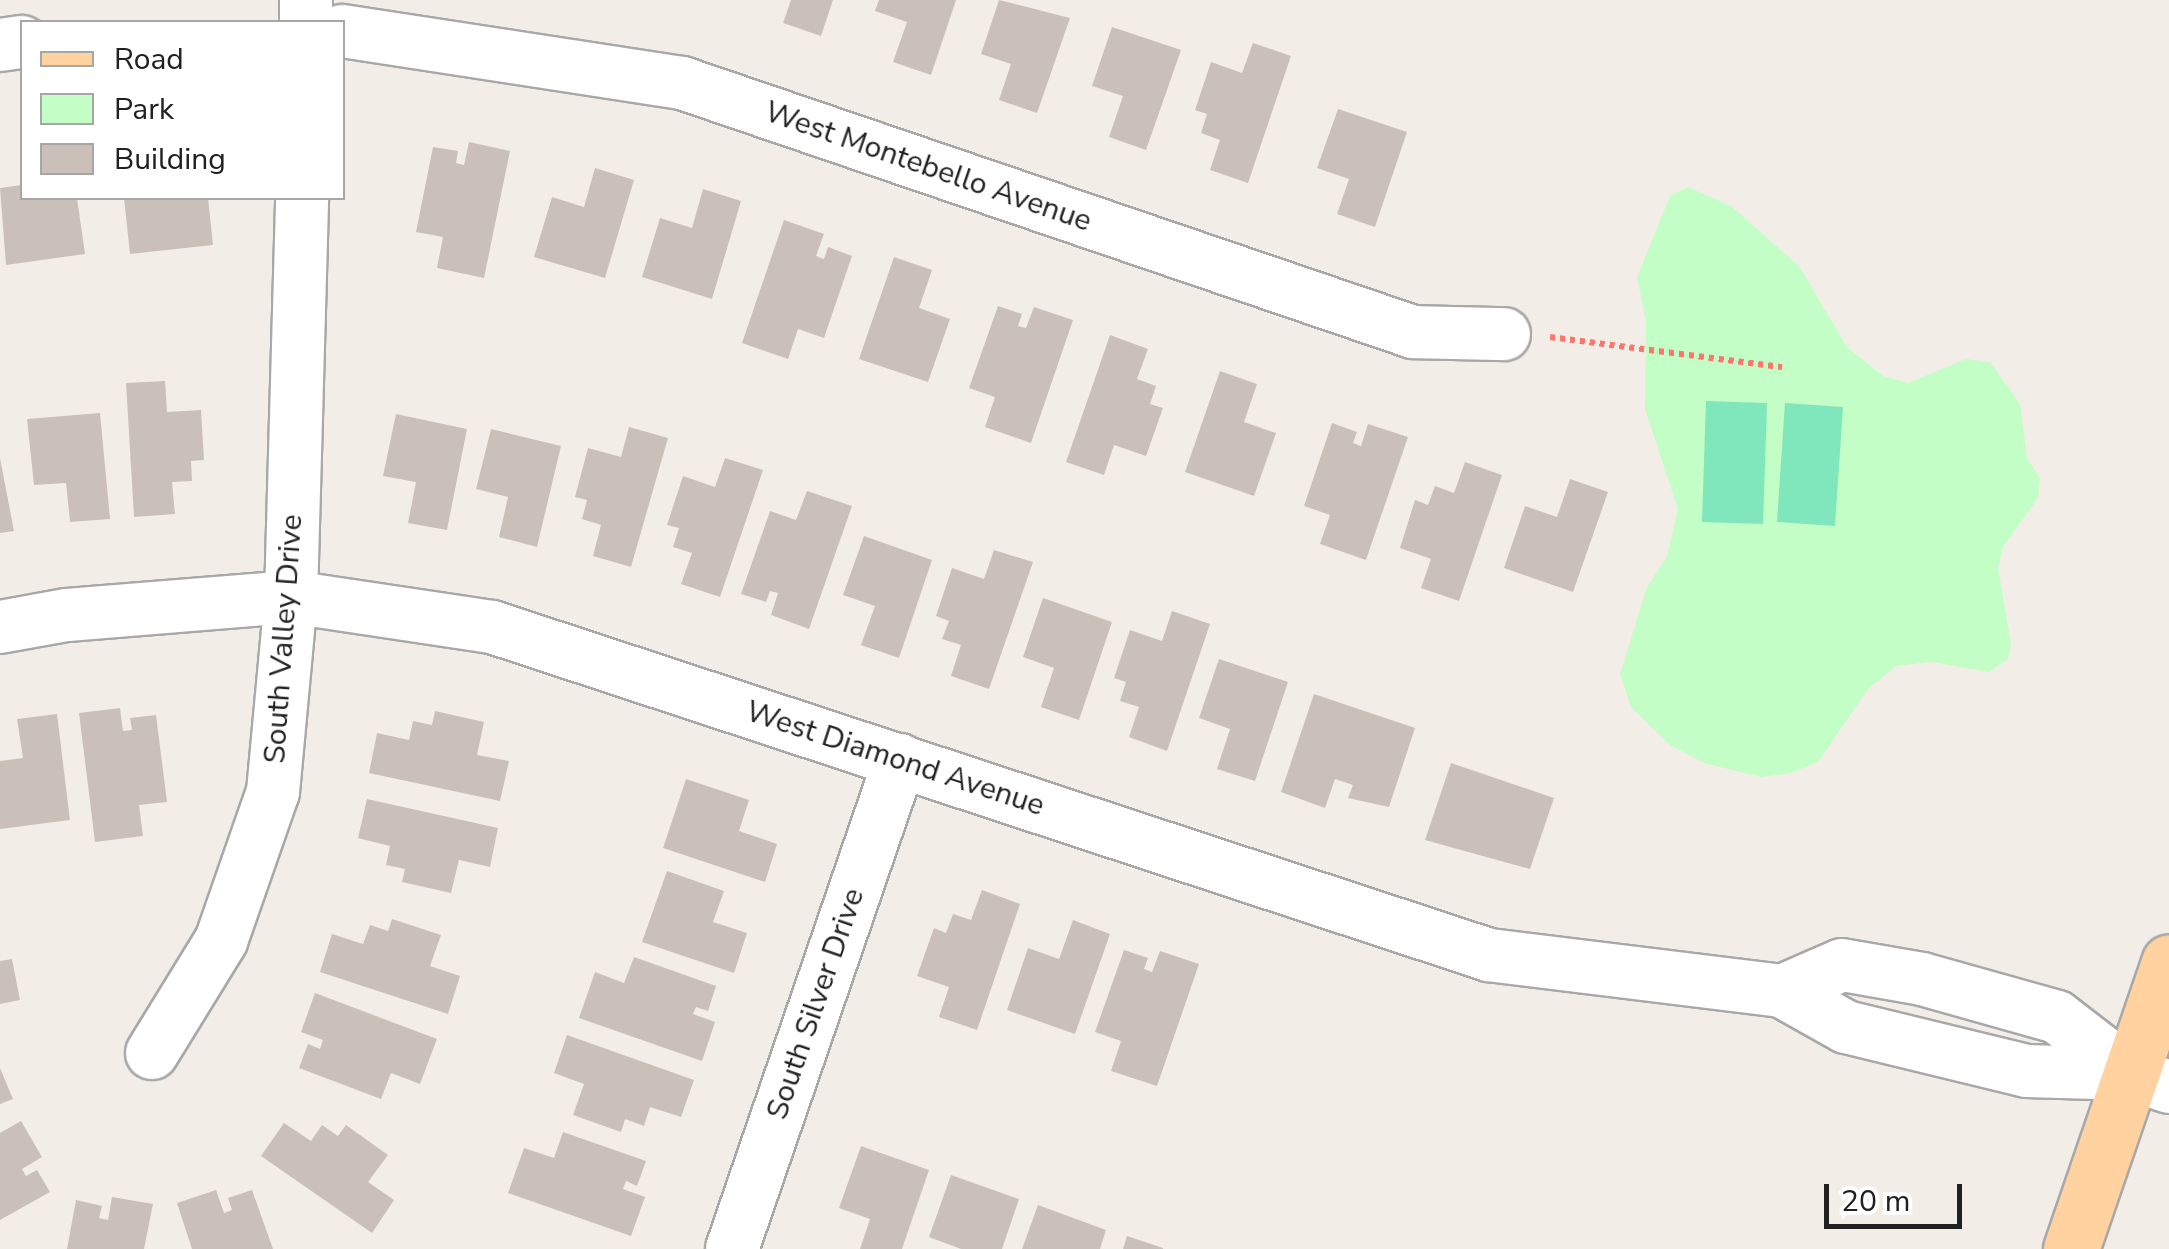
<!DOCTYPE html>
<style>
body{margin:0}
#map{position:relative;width:2169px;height:1249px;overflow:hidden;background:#f2eee7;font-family:"Nunito Sans",sans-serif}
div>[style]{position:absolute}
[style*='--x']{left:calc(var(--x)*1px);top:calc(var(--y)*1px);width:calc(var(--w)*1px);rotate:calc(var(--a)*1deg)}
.park>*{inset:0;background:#c2fec5}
.pitch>*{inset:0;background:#80e6bb}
.building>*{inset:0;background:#cac0b9}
.path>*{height:6px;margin-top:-3px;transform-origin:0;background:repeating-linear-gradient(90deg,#ff756b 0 5px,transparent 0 10px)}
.roads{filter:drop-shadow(2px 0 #a8a8a8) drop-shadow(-2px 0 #a8a8a8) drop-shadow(0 2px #a8a8a8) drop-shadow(0 -2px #a8a8a8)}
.street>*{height:52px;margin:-26px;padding:0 26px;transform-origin:26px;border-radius:26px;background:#fff}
.primary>*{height:55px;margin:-27.5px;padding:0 27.5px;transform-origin:27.5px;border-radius:27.5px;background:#ffd29f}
span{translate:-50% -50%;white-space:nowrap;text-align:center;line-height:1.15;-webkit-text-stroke:9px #fff;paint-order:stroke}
.street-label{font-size:30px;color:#212121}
.legend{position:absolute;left:20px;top:20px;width:325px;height:180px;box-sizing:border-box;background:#fff;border:2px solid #a6a6a6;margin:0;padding:12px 18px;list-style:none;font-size:30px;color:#212121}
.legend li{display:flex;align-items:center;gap:20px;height:50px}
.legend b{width:50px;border:2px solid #a6a6a6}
.scale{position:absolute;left:1824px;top:1184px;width:138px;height:45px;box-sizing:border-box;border:5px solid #212121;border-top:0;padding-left:12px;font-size:30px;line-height:35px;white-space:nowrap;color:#212121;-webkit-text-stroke:8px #fff;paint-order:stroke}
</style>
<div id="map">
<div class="park">
<div style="clip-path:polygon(1688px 187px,1731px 206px,1799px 266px,1847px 347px,1883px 376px,1908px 383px,1966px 359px,1990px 362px,2020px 404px,2027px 458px,2040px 478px,2038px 498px,2003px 547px,1998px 568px,2011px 644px,2008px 659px,1989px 672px,1931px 662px,1896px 666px,1868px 689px,1818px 762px,1791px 773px,1761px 777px,1704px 763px,1670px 745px,1631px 707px,1620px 674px,1647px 587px,1667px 557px,1678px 509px,1645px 409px,1646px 321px,1637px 277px,1670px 196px)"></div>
</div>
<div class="pitch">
<div style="clip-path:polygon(1706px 401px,1767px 403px,1763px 524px,1702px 522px)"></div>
<div style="clip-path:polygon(1785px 403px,1843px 407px,1835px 526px,1777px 522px)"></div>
</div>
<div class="building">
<div style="clip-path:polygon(791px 0,833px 0,821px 36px,783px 23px)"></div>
<div style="clip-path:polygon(879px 0,956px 0,931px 75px,893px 62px,907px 22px,875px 11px)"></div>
<div style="clip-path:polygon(999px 0,1070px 18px,1037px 113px,999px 100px,1011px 64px,981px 54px)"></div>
<div style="clip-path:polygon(1112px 27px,1181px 50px,1146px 150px,1109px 137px,1123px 96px,1092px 86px)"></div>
<div style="clip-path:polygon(1253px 43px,1291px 56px,1248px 183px,1210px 170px,1220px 140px,1201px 133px,1207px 114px,1195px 110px,1211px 62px,1242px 73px)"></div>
<div style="clip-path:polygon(1338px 109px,1407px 132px,1375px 227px,1337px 214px,1349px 179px,1317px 168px)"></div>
<div style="clip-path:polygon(469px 142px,510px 151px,484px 278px,437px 268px,443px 237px,416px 232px,433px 147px,458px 151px,456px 163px,464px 165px)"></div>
<div style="clip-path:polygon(595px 168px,634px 180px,605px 278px,534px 257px,552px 197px,584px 207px)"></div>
<div style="clip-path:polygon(22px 185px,22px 198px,77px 198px,85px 254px,6px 265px,0 188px)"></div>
<div style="clip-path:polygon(703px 189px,741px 201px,712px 299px,642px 277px,660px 218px,692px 228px)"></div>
<div style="clip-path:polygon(124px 198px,208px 198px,213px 245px,130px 254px)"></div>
<div style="clip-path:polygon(784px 220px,824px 234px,816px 256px,824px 259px,828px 247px,852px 256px,824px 338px,798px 329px,788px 359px,742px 343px)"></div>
<div style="clip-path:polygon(894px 257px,932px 270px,919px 308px,950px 319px,928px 382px,859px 359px)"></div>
<div style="clip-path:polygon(998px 306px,1022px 314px,1018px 326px,1026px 328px,1034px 307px,1073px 320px,1031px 443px,985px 427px,995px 397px,969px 388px)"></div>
<div style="clip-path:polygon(1110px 335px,1148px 349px,1137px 379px,1156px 386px,1150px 404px,1163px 408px,1146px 456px,1114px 445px,1104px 475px,1066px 462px)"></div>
<div style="clip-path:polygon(1220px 371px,1257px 384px,1244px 422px,1276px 433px,1254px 496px,1185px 472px)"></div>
<div style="clip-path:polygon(165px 381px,167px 412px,201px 410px,204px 460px,191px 461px,192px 481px,172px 482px,175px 514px,134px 517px,126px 383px)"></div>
<div style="clip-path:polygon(100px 413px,110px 519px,70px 522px,66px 483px,34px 485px,27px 419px)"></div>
<div style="clip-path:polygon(396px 414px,467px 429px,447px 530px,408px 523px,416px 482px,383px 476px)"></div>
<div style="clip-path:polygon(1332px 423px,1357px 432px,1353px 443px,1361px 446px,1368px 424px,1408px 437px,1366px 560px,1320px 544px,1330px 515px,1304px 506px)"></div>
<div style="clip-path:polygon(629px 427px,668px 438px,631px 567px,593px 556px,601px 525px,582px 519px,587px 500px,575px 497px,588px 448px,621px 457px)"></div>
<div style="clip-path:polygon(491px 429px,561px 446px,537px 547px,499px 537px,508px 497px,476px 489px)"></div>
<div style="clip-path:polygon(0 458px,14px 531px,0 533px)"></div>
<div style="clip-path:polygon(725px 458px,763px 470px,720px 597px,681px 584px,692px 553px,673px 547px,679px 528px,667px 525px,683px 476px,715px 487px)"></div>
<div style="clip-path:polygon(1465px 462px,1502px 475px,1459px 601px,1421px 588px,1431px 559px,1400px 548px,1415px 500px,1428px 505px,1435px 486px,1454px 493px)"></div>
<div style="clip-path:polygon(1570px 479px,1608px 492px,1573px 592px,1504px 568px,1525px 506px,1557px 517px)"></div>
<div style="clip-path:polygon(807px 491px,852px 506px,809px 629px,771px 615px,778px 593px,770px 591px,766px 602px,741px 594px,770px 511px,796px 520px)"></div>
<div style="clip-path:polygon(864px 536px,932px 560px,899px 658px,861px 645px,875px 606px,843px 595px)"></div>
<div style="clip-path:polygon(994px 550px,1033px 562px,989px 689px,951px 676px,961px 645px,942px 639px,949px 621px,936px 616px,952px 568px,984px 579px)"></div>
<div style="clip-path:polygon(1043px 598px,1112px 622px,1079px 720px,1041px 707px,1054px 668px,1023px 657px)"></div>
<div style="clip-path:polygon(1172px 611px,1210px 624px,1167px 751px,1129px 737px,1139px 707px,1120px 701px,1126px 682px,1114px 678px,1130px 630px,1162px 641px)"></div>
<div style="clip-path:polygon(1219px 659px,1288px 682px,1255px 781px,1217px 769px,1230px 729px,1199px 718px)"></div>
<div style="clip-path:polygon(1314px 694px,1415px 728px,1389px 807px,1348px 798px,1353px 785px,1335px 779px,1325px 808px,1281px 792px)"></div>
<div style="clip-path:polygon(120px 708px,123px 731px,132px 730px,130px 718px,156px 715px,167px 802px,139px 805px,143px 836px,95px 842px,79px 713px)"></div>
<div style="clip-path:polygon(435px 711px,484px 722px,477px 755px,509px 761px,500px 801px,369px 773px,377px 733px,409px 740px,413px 721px,432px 725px)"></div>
<div style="clip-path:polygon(57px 714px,70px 820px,0 829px,0 761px,23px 758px,17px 719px)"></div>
<div style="clip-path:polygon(1451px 763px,1554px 798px,1530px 869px,1425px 840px)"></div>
<div style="clip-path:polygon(686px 779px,749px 800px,739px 831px,777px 844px,765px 882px,663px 848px)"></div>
<div style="clip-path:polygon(367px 799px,498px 828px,490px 867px,459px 860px,451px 893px,402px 882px,405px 869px,386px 865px,390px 846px,358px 838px)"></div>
<div style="clip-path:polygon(667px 871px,724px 891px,713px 922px,747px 933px,734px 973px,642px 942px)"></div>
<div style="clip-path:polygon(982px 890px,1020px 904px,977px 1030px,939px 1017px,949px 987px,917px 976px,934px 928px,946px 933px,953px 914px,971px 920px)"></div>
<div style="clip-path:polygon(392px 919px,441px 935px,430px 966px,460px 976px,448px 1014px,320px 972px,332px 934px,363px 944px,370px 925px,388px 931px)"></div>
<div style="clip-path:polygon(1073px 920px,1110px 934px,1075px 1034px,1007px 1010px,1028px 948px,1059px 959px)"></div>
<div style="clip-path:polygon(1124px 950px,1148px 958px,1144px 969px,1152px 972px,1160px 951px,1199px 964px,1157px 1086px,1111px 1071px,1121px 1041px,1095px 1032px)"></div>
<div style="clip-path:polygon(634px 957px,716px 986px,708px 1011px,696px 1007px,693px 1014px,715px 1022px,702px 1061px,579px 1018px,595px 972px,624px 983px)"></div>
<div style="clip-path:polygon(12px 959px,20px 1000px,0 1004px,0 961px)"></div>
<div style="clip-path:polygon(315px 993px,437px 1039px,420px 1084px,391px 1073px,381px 1099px,299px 1068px,308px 1044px,320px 1049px,323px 1040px,301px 1032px)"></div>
<div style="clip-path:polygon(567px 1035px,694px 1080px,681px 1117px,650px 1107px,644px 1126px,625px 1119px,621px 1132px,573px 1115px,584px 1084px,554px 1073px)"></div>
<div style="clip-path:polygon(0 1068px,13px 1099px,0 1104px)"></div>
<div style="clip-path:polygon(21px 1121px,42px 1157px,22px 1169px,26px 1176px,37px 1170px,50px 1192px,0 1220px,0 1133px)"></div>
<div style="clip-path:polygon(284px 1123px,311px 1141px,322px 1125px,338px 1136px,346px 1125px,388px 1155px,368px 1182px,394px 1200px,372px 1233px,261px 1156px)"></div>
<div style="clip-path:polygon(563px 1132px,646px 1161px,637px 1186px,626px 1181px,623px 1189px,645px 1197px,631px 1236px,508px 1193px,524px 1148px,554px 1158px)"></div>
<div style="clip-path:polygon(861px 1146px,929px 1170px,902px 1249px,860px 1249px,870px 1219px,839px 1208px)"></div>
<div style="clip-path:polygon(951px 1175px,1019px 1199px,1002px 1249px,961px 1249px,929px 1237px)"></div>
<div style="clip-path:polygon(216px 1190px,224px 1213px,232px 1210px,228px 1198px,252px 1190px,273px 1249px,192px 1249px,177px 1203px)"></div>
<div style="clip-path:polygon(112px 1197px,153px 1204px,144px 1249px,67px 1249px,76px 1200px,102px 1206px,99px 1218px,108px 1220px)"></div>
<div style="clip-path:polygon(1038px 1205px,1106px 1230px,1100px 1249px,1022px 1249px)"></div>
<div style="clip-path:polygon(1127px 1236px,1163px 1248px,1163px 1249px,1123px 1249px)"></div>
</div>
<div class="path">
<div style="--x:1550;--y:337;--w:234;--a:7.4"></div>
</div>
<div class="roads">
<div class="street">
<div style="--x:306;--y:0;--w:22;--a:90"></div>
<div style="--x:342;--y:31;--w:344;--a:8.7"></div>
<div style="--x:682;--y:83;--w:772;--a:18.81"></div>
<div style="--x:1413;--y:332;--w:91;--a:1.3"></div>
<div style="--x:0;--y:45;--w:22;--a:-8"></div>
<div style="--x:0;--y:627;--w:68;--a:-10.2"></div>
<div style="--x:67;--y:615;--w:225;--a:-4.6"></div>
<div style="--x:291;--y:597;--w:203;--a:8.5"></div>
<div style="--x:492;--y:627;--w:1050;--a:18.21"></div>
<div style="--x:1489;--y:955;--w:295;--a:7"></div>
<div style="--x:1782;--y:991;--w:73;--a:29.4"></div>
<div style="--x:1846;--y:1027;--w:185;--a:13.7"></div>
<div style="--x:2026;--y:1071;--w:105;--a:1.6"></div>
<div style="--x:1782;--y:991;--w:65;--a:-23.4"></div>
<div style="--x:1842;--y:965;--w:81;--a:9.9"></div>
<div style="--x:1922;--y:979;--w:140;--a:15.7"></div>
<div style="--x:2057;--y:1017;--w:93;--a:37.6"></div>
<div style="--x:2131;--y:1074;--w:40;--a:18.9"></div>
<div style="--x:152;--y:1053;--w:132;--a:-58.4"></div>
<div style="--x:221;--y:941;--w:158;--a:-70.8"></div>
<div style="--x:273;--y:792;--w:196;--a:-84.7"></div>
<div style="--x:291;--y:597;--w:399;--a:-88.4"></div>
<div style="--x:732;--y:1249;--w:517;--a:-71.04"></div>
</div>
<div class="primary">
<div style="--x:2071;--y:1249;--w:303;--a:-71.1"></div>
</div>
</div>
<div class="street-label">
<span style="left:928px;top:167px;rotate:19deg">West Montebello Avenue</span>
<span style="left:284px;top:639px;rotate:-86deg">South Valley Drive</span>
<span style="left:895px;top:759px;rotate:18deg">West Diamond Avenue</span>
<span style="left:816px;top:1004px;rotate:-71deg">South Silver Drive</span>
</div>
<ul class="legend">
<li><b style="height:12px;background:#ffd29f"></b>Road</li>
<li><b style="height:28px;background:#c2fec5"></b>Park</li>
<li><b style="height:28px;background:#cac0b9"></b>Building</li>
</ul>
<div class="scale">20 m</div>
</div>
